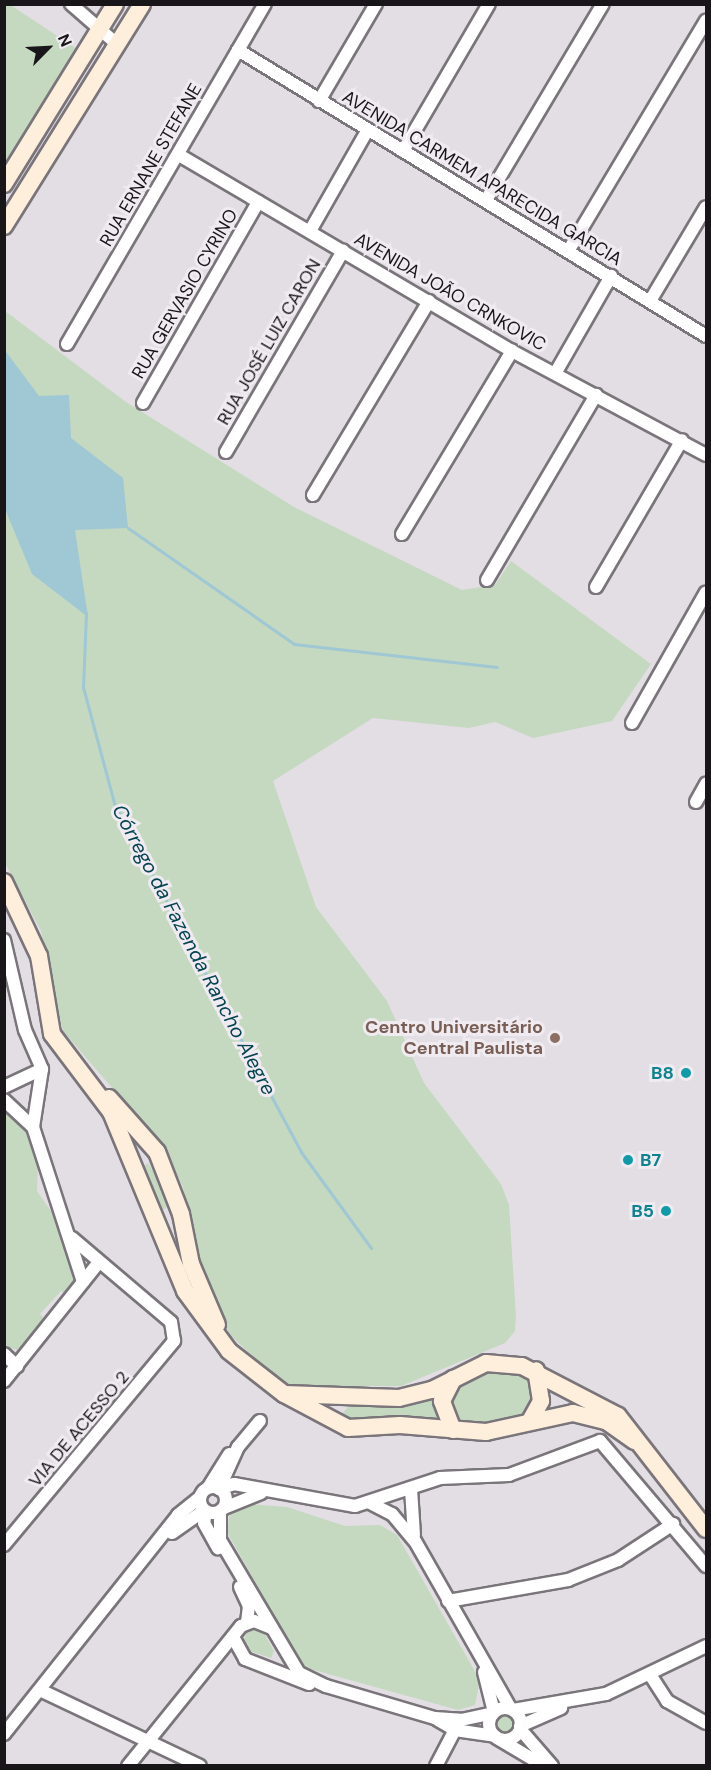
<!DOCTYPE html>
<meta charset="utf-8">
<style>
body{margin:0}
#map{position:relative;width:711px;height:1770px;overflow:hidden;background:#e3dee4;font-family:"DM Sans",sans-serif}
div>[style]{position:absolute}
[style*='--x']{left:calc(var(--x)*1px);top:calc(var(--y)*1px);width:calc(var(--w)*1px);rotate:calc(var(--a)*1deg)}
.green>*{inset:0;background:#c4d9c0}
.round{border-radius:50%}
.water>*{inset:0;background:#9fc7d4}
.stream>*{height:3px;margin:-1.5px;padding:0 1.5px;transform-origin:1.5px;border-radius:1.5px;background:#9fc7d4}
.roads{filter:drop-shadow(2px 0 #7a757a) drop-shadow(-2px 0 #7a757a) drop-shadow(0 2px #7a757a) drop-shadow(0 -2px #7a757a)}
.street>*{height:12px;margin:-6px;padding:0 6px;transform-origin:6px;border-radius:6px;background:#fff}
.street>.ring{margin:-6px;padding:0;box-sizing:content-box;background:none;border:12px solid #fff;border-radius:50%}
.secondary>*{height:16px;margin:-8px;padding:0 8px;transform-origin:8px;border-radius:8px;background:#feefdd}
.dots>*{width:16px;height:16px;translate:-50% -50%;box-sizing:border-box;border:3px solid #f0ebf1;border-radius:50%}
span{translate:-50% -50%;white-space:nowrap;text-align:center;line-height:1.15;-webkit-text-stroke:6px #f0ebf1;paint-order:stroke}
.street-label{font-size:18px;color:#181618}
.education-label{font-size:18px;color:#785e54;font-weight:700}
.right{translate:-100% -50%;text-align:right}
.culture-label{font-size:18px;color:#0d838f;font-weight:700}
.left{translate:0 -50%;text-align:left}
.water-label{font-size:20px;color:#064452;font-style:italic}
.frame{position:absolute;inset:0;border:6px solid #181618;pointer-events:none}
.north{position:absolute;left:18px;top:18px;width:60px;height:60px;-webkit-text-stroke:4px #f0ebf1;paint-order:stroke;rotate:66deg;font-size:16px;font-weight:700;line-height:24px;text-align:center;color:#181618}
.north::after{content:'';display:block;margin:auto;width:21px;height:27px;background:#181618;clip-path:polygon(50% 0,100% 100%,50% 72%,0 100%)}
</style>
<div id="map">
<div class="green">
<div style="clip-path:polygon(9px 4px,80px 51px,5px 168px,4px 5px)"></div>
<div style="clip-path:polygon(5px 311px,126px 402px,294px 507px,462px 590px,495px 585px,511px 561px,651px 664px,612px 721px,533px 738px,495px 722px,469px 728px,373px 718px,273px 781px,316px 907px,387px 1001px,424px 1083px,501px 1184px,509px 1205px,516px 1317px,515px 1331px,505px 1343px,401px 1386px,292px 1386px,276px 1378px,230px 1335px,195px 1251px,183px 1187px,164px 1148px,63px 1031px,41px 931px,5px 863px)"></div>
<div style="clip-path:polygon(5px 1107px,28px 1130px,38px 1163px,37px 1191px,59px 1223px,77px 1281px,68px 1296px,61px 1291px,40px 1314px,47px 1321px,19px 1350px,5px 1347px)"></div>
<div style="clip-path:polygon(148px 1163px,171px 1202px,165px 1209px,157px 1210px,141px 1168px)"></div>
<div style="clip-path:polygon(505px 1369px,529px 1377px,534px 1404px,520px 1421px,460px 1426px,448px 1400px,451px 1389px,478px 1372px)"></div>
<div style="clip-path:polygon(439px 1393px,441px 1420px,344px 1421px,341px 1415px,351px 1404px)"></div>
<div style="clip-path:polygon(248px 1504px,287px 1507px,345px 1526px,380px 1525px,397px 1535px,480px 1680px,475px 1705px,458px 1710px,303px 1667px,227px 1532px,230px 1512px)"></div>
<div style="clip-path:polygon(250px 1626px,261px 1628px,274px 1651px,271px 1658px,240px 1648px)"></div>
<div class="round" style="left:493px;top:1712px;width:24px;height:24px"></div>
</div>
<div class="water">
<div style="clip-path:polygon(4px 349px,39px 396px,69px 395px,71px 438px,123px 478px,128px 528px,75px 530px,88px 617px,32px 574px,5px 509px)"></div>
</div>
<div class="stream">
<div style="--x:128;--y:528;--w:203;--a:34.9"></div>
<div style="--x:294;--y:644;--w:204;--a:6.5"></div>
<div style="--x:86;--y:613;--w:74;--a:92.3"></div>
<div style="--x:83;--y:687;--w:120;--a:75"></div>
<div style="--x:114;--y:803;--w:396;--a:61.8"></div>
<div style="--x:301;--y:1152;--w:119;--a:53.9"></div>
</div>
<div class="roads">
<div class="street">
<div style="--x:71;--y:4;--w:62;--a:41.1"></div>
<div style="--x:238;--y:50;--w:548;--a:31.43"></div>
<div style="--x:319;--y:101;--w:113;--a:-59.6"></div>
<div style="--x:403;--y:151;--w:170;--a:-59.7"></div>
<div style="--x:179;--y:155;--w:386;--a:30.5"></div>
<div style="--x:512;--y:351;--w:220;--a:28.2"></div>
<div style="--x:486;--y:200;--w:228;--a:-59.2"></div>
<div style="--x:310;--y:231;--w:115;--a:-60.3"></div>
<div style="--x:570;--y:248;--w:265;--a:-59.1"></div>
<div style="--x:650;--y:301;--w:109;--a:-59.2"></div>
<div style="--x:67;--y:344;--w:393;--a:-59.8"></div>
<div style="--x:556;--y:372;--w:111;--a:-60.2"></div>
<div style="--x:143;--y:403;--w:232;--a:-60.2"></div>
<div style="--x:226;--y:452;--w:233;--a:-59.8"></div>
<div style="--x:313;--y:495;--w:226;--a:-59.1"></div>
<div style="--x:402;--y:534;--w:214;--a:-59"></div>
<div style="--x:487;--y:580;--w:215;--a:-59.5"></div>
<div style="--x:596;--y:587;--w:170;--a:-59.7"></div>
<div style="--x:632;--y:723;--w:150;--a:-60.5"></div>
<div style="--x:696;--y:802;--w:21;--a:-61"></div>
<div style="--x:4;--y:940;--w:92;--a:76.9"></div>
<div style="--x:25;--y:1030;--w:43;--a:66.4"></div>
<div style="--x:42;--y:1069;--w:59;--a:98.8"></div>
<div style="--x:33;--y:1127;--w:163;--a:72.1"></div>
<div style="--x:4;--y:1087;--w:42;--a:-25.3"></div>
<div style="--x:4;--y:1100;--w:40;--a:43"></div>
<div style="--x:4;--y:1354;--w:18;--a:43"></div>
<div style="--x:4;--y:1381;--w:152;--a:-51.4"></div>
<div class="ring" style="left:200px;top:1487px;width:14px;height:14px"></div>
<div style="--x:208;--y:1488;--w:40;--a:-58"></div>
<div style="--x:219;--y:1489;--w:16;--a:-18"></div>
<div style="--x:234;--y:1484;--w:123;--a:10.3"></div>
<div style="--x:355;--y:1506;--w:89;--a:-18.2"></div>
<div style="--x:440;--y:1478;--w:69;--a:-2.5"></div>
<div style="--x:509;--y:1475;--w:97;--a:-20.5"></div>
<div style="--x:600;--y:1441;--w:164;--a:49.7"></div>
<div style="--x:219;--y:1489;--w:46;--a:-65.7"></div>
<div style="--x:238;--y:1447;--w:34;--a:-50"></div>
<div style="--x:411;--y:1489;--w:46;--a:86.3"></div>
<div style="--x:370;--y:1503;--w:25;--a:27"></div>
<div style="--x:392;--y:1514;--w:35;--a:50"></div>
<div style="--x:415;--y:1541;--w:193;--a:60.3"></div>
<div style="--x:224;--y:1508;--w:40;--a:-22"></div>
<div style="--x:220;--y:1511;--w:29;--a:90"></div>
<div style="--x:220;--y:1540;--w:155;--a:59.3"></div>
<div style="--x:299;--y:1673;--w:30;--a:26"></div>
<div style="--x:326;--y:1686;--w:114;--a:16.4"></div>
<div style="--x:435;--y:1718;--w:26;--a:4"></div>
<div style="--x:461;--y:1720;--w:33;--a:-12"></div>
<div style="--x:206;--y:1512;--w:11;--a:100"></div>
<div style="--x:204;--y:1523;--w:29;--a:61"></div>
<div style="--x:172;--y:1533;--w:39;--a:-35"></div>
<div style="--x:4;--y:1545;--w:266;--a:-50.2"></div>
<div style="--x:174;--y:1341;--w:19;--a:-99"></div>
<div style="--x:171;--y:1322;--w:130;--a:-139.7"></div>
<div style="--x:240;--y:1587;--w:21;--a:65"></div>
<div style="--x:249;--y:1606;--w:17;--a:97"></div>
<div style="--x:448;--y:1601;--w:122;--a:-9.9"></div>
<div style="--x:568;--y:1580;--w:54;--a:-21.8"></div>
<div style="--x:618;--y:1560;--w:66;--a:-33.2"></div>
<div style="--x:233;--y:1637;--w:25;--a:61"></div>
<div style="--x:245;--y:1659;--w:69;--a:21.3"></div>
<div style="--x:484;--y:1672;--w:41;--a:76"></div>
<div style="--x:651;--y:1676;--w:30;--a:57"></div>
<div style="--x:667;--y:1701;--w:45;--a:29.4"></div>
<div style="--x:40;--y:1690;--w:177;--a:25.4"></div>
<div class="ring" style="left:489px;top:1708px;width:20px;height:20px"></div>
<div style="--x:513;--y:1710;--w:94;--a:-9.8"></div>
<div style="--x:606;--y:1694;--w:111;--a:-25.6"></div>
<div style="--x:438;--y:1720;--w:20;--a:30"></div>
<div style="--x:455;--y:1730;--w:40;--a:8.5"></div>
<div style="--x:520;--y:1726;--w:45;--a:-23.7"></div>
<div style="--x:520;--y:1729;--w:49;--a:49.1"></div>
<div style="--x:4;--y:1734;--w:280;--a:-51.5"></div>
<div style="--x:178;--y:1515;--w:28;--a:-39"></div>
<div style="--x:497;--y:1738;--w:55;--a:30.8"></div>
<div style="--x:128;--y:1766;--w:180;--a:-51.1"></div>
<div style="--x:241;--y:1626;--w:14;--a:-21"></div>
<div style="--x:254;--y:1621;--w:18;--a:22"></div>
<div style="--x:436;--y:1766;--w:47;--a:-62.4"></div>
</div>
<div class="secondary">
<div style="--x:4;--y:184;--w:211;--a:-58.3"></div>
<div style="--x:4;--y:226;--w:261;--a:-58.1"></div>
<div style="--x:4;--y:882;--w:82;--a:64.7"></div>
<div style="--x:39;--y:956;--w:79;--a:80.5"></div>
<div style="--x:52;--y:1034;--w:98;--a:52.9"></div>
<div style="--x:111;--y:1112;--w:194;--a:67.5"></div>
<div style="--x:185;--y:1291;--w:74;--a:53.7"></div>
<div style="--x:229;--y:1351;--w:70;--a:38"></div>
<div style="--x:284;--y:1394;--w:72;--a:28"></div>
<div style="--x:348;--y:1428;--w:52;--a:-3.3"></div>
<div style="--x:400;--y:1425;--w:86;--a:4.7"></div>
<div style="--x:486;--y:1432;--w:89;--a:-12.3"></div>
<div style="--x:573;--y:1413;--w:34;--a:14"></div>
<div style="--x:606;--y:1421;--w:35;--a:35"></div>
<div style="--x:109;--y:1098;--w:72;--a:48.4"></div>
<div style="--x:157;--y:1152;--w:66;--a:68.8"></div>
<div style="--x:181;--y:1214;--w:51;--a:78.7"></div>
<div style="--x:191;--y:1264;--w:66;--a:66.9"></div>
<div style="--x:285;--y:1394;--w:114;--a:2"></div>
<div style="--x:399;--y:1398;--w:34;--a:-14"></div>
<div style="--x:432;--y:1390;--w:60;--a:-26.6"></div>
<div style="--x:486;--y:1363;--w:36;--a:5"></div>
<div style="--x:522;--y:1366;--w:108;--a:27.5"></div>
<div style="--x:618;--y:1416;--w:143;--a:52.1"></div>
<div style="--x:530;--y:1421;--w:23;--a:-61"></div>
<div style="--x:541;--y:1401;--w:31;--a:-99"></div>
<div style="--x:453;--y:1430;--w:31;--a:-111"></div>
<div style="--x:442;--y:1401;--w:25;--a:-63"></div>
</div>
</div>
<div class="dots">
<div style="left:555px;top:1038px;background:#8d6e63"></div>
<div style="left:686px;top:1073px;background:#0f9aa8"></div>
<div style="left:628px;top:1160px;background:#0f9aa8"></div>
<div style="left:666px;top:1211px;background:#0f9aa8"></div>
</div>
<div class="street-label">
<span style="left:151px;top:165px;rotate:-60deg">RUA ERNANE STEFANE</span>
<span style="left:482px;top:178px;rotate:31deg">AVENIDA CARMEM APARECIDA GARCIA</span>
<span style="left:450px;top:292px;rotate:30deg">AVENIDA JOÃO CRNKOVIC</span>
<span style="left:185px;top:294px;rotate:-60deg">RUA GERVASIO CYRINO</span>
<span style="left:269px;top:342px;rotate:-60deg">RUA JOSÉ LUIZ CARON</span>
<span style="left:79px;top:1429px;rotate:-50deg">VIA DE ACESSO 2</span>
</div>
<div class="education-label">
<span class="right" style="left:543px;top:1038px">Centro Universitário<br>Central Paulista</span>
</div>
<div class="culture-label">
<span class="right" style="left:674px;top:1073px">B8</span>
<span class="left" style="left:640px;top:1160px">B7</span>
<span class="right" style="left:654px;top:1211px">B5</span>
</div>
<div class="water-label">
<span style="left:194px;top:950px;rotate:62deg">Córrego da Fazenda Rancho Alegre</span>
</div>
<div class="frame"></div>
<div class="north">N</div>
</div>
